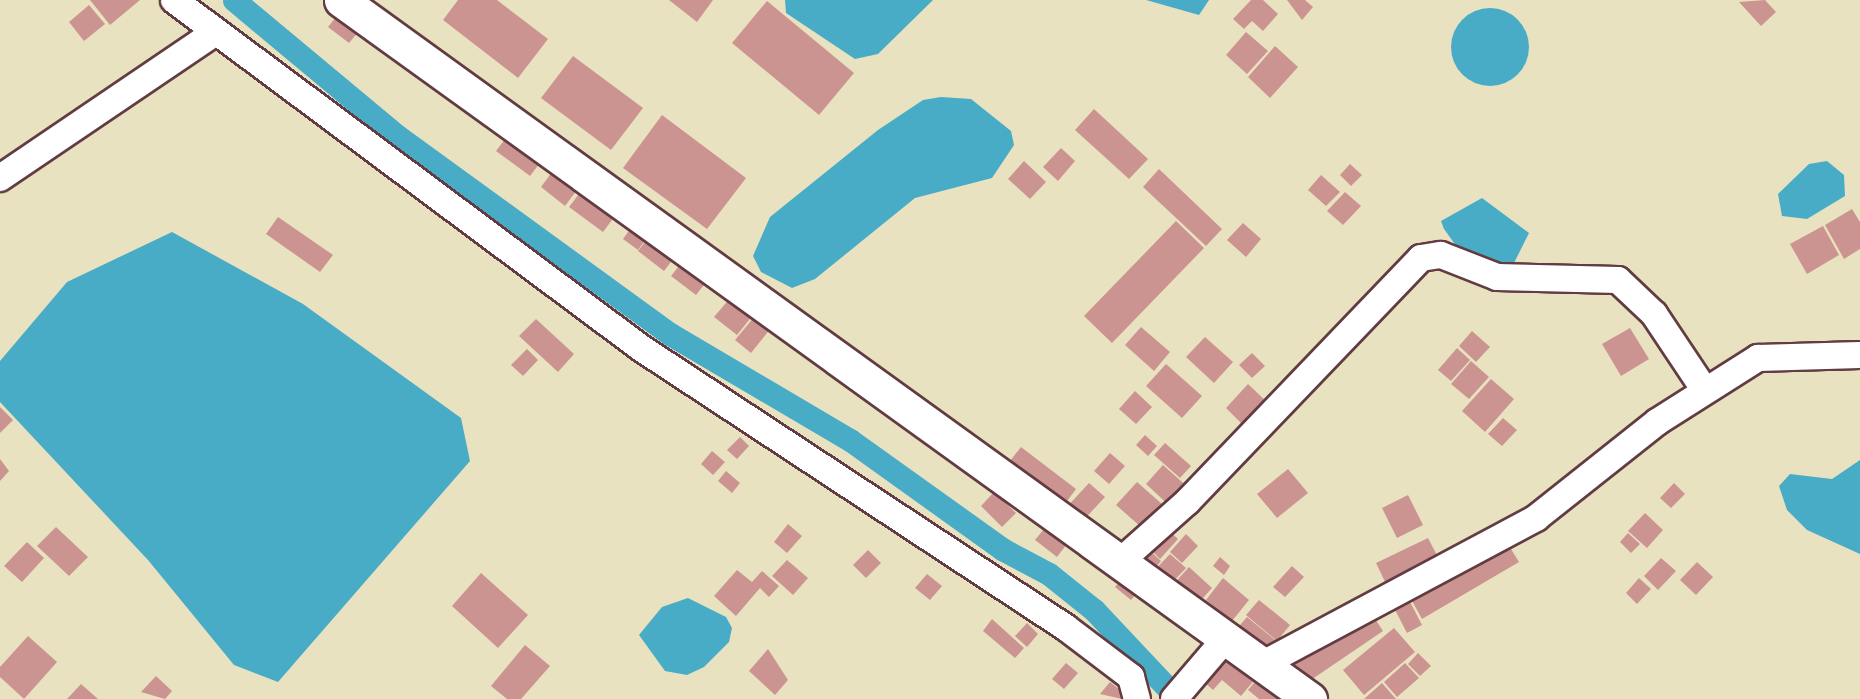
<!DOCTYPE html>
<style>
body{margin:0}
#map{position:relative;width:1860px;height:699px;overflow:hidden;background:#e9e2c1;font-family:"Playpen Sans",sans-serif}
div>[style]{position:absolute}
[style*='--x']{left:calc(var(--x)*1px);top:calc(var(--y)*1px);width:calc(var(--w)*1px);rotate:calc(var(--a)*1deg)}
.water>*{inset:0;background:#48acc7}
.round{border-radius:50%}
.canal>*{height:23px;margin:-11.5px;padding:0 11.5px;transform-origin:11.5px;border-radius:11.5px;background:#48acc7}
.building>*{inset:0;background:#cc9491}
.roads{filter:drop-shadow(2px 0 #623c42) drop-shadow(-2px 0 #623c42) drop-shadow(0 2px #623c42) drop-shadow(0 -2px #623c42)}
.minor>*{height:26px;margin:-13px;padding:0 13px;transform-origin:13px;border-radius:13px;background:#fff}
.tertiary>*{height:33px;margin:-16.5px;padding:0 16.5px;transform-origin:16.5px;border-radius:16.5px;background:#fff}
span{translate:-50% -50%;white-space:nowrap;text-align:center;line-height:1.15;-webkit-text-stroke:5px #fbf7ec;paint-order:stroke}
</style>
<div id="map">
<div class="water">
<div style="clip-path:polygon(785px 0,933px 0,878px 54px,855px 59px,786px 13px)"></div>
<div style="clip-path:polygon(1146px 0,1209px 0,1199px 15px)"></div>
<div class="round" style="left:1451px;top:8px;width:78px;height:78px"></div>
<div style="clip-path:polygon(941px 97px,971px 99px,1011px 131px,1014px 145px,992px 178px,915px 198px,815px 279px,792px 288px,761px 272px,753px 256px,770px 217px,878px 130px,923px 100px)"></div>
<div style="clip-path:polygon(1827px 161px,1844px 175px,1845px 196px,1807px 219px,1782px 216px,1778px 194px,1809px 164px)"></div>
<div style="clip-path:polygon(1482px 198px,1529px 233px,1513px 265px,1462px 254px,1444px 229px,1441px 221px)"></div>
<div style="clip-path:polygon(172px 232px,303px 304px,461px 418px,470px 461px,278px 682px,234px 665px,148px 560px,0 402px,0 361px,67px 282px)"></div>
<div style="clip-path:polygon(1860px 460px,1860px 554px,1807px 530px,1787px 510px,1779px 486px,1790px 474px,1832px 479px)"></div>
<div style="clip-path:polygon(688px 598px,726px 617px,732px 628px,729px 642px,704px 667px,687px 675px,665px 671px,639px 635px,662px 607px)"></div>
</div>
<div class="canal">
<div style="--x:234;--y:0;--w:211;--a:39.8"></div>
<div style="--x:396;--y:135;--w:339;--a:36"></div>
<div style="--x:670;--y:334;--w:209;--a:30.5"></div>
<div style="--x:850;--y:440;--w:187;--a:35.6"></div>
<div style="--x:1002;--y:549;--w:53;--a:28"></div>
<div style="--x:1049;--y:574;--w:58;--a:38.7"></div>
<div style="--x:1094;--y:610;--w:122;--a:46.7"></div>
</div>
<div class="building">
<div style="clip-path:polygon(90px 0,140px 0,110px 25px)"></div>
<div style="clip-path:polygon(458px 0,497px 0,548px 39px,518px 78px,443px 20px)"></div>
<div style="clip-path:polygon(669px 0,713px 0,697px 22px)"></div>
<div style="clip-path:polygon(1251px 0,1263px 0,1278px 14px,1263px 31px,1252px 21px,1244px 29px,1233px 19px)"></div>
<div style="clip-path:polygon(1287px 0,1305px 0,1313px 7px,1302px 20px)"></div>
<div style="clip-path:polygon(1765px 0,1776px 12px,1761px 26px,1739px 2px)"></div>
<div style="clip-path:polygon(767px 1px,854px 73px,819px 115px,732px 43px)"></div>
<div style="clip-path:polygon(89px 5px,105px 24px,84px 41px,69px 22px)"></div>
<div style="clip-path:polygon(344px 7px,365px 24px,349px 43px,328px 27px)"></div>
<div style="clip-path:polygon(1246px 32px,1268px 51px,1247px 74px,1226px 55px)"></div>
<div style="clip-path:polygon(1275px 46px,1298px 67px,1270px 98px,1248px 77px)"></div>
<div style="clip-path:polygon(573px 56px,643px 108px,611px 150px,541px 98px)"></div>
<div style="clip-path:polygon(1094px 109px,1148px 159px,1129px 179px,1075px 130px)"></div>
<div style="clip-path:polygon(662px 115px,746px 178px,707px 229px,623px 168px)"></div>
<div style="clip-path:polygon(512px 130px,546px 155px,530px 176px,496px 151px)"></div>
<div style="clip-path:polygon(1061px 148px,1075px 161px,1058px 181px,1043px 167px)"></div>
<div style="clip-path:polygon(1024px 161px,1046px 182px,1030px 199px,1008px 179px)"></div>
<div style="clip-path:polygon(558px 164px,583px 182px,565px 206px,541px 187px)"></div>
<div style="clip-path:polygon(1350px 164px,1362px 175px,1351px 186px,1340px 175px)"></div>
<div style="clip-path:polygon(1159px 169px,1222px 229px,1206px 246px,1143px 187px)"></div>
<div style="clip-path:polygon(1321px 175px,1340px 192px,1326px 206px,1308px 190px)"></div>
<div style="clip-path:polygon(588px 182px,621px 208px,603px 232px,569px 207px)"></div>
<div style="clip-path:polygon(1345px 192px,1361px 206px,1343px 225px,1327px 211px)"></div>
<div style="clip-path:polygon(1852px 209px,1860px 222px,1860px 249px,1844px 259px,1825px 225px)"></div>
<div style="clip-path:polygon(278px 217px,333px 255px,320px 272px,266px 234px)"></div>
<div style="clip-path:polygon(638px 218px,653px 229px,638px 250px,623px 239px)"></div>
<div style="clip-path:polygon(1176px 221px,1204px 248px,1112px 343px,1084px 316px)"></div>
<div style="clip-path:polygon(1243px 223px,1261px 239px,1246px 257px,1227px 240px)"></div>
<div style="clip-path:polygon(1823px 226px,1839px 255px,1807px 274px,1790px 244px)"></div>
<div style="clip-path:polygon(654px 230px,680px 250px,664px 271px,638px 251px)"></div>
<div style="clip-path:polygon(686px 257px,711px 276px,696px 295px,671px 276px)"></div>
<div style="clip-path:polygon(731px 297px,753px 315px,737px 335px,714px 317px)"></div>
<div style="clip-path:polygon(755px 316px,771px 328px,751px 353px,735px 340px)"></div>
<div style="clip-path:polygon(536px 319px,574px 354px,558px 372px,519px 336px)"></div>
<div style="clip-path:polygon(1141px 327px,1170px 352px,1154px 371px,1125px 345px)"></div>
<div style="clip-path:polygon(1630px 328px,1649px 359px,1621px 376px,1602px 344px)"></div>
<div style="clip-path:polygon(1472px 331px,1490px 347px,1476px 362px,1459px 346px)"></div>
<div style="clip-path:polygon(1205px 337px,1233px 362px,1214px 383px,1186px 357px)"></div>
<div style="clip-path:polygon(1457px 348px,1470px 360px,1451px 381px,1438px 370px)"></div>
<div style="clip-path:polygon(527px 349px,538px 360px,523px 376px,511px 365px)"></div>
<div style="clip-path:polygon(1252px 353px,1265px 366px,1252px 378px,1239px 365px)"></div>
<div style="clip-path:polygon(1471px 361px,1489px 377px,1469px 399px,1451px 384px)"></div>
<div style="clip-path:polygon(1166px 364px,1202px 396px,1182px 418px,1146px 386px)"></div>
<div style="clip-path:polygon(1491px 379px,1514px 399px,1485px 432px,1462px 411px)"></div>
<div style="clip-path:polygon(1248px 384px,1266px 401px,1243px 425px,1226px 408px)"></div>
<div style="clip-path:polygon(1135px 391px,1152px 407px,1136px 424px,1119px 409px)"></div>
<div style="clip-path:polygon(0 407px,13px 420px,0 433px)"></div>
<div style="clip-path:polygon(1503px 418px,1517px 430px,1502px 446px,1488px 434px)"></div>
<div style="clip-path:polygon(1145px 435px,1157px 446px,1148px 456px,1136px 445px)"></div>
<div style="clip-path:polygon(740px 437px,749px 446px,737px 459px,727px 450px)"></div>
<div style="clip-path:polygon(1165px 443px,1191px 466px,1180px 478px,1154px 455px)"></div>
<div style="clip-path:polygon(1021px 447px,1076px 489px,1059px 512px,1003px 470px)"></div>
<div style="clip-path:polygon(712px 451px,725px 462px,713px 475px,701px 464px)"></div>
<div style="clip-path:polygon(1110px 453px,1125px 466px,1109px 484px,1094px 471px)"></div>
<div style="clip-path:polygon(0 459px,9px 471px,0 481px)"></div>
<div style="clip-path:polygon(1163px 465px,1191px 490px,1173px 509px,1146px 484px)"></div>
<div style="clip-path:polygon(1288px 469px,1308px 493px,1277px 518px,1257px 494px)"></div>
<div style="clip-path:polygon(726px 471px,740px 483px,732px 493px,718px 481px)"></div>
<div style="clip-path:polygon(1137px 482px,1162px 504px,1141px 527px,1116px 505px)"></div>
<div style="clip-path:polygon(1089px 483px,1105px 497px,1080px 524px,1065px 509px)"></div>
<div style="clip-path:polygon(1674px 483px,1685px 494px,1671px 508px,1660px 498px)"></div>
<div style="clip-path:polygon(994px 492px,1016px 513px,1002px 527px,981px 506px)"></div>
<div style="clip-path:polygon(1408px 495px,1423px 525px,1397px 538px,1382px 508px)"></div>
<div style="clip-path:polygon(1645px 513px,1663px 530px,1647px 548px,1628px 531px)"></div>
<div style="clip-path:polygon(1052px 519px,1073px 536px,1057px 557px,1035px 540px)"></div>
<div style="clip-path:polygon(788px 524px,802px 536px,787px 553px,774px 542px)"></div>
<div style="clip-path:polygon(56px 527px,88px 557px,69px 576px,37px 546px)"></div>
<div style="clip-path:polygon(1166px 528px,1178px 539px,1160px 559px,1148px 547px)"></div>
<div style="clip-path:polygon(1628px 533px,1640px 544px,1631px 553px,1620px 542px)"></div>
<div style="clip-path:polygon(1186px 534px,1198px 546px,1182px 563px,1170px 552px)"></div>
<div style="clip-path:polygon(1428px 538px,1440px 561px,1387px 586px,1376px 563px)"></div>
<div style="clip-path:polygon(1506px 541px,1519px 562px,1422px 619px,1410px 597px)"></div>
<div style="clip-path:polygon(27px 542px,44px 558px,22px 582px,4px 566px)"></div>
<div style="clip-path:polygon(1147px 548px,1161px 561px,1149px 575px,1135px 562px)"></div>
<div style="clip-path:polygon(868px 550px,881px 563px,866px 578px,853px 565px)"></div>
<div style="clip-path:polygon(1170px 554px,1186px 568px,1167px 588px,1151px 574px)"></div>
<div style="clip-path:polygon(1220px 557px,1230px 566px,1224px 575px,1213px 566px)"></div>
<div style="clip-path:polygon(1661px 558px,1676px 571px,1658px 590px,1644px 576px)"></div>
<div style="clip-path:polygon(787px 560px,808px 578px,793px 595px,772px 576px)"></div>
<div style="clip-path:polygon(1697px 562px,1713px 577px,1696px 595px,1680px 580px)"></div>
<div style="clip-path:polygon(1292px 566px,1304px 577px,1285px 597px,1273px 587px)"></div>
<div style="clip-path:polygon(1189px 567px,1212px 588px,1194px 608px,1171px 587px)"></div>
<div style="clip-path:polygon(737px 570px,752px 582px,762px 571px,779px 586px,769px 597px,760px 588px,736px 616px,714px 596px)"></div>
<div style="clip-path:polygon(481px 573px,528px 615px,498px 648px,452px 606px)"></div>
<div style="clip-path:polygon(927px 574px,942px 586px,930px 600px,915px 588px)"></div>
<div style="clip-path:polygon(1125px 575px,1141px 588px,1131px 600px,1115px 587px)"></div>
<div style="clip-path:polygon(1223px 578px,1249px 600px,1232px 621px,1206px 600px)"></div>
<div style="clip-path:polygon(1639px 578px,1651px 589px,1637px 604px,1626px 593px)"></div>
<div style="clip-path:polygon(1408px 598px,1422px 625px,1407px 633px,1393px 606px)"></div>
<div style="clip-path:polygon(1259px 600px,1290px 625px,1277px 641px,1246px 615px)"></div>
<div style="clip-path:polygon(1370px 611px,1383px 631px,1305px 684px,1284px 666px)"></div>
<div style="clip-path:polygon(1247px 617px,1275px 640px,1263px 656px,1234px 632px)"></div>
<div style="clip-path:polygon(992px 619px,1024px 648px,1015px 658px,983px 631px)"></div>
<div style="clip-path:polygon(1027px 623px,1038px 634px,1027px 647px,1015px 636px)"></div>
<div style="clip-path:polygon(1394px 628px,1415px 652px,1364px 695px,1343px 670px)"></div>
<div style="clip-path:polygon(28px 636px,57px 662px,24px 699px,0 677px,0 667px)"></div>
<div style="clip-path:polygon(525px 645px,550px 666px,521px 699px,507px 699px,491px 686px)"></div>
<div style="clip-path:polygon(1232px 647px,1261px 672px,1241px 696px,1222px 680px,1213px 690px,1203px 681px)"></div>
<div style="clip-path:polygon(768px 649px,788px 680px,775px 695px,749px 671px)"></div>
<div style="clip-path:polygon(1418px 653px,1431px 666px,1420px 676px,1408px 664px)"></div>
<div style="clip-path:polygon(1066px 663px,1078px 673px,1064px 689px,1052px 679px)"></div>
<div style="clip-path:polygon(1405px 663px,1419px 678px,1397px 697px,1384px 682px)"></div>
<div style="clip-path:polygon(1265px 670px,1283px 699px,1259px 699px,1248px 690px)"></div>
<div style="clip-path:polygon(156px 676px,172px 691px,165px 699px,141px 692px)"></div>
<div style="clip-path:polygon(1110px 682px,1125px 694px,1122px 699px,1100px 694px)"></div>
<div style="clip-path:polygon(1382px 683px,1396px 699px,1364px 699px)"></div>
<div style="clip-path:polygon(81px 684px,98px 699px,67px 699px)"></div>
</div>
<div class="roads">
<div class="minor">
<div style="--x:174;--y:0;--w:582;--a:36.69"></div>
<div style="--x:641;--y:348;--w:508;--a:33.35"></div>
<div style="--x:1065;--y:627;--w:83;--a:37.1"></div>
<div style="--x:1131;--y:677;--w:23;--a:75"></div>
<div style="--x:0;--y:178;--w:257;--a:-34.1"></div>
<div style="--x:1123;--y:559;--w:86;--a:-41.7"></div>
<div style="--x:1187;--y:502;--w:338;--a:-46.2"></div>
<div style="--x:1421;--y:258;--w:20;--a:-9"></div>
<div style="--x:1441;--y:255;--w:60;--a:21.4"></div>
<div style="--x:1497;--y:277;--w:121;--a:1.4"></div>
<div style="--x:1618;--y:280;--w:50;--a:43.4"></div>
<div style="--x:1654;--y:314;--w:90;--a:56.3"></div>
<div style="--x:1263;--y:664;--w:310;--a:-28.1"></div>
<div style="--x:1536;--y:518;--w:154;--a:-38.4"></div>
<div style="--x:1657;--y:422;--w:120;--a:-32.4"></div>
<div style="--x:1758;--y:358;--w:102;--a:-1.7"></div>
<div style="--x:1174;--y:699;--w:82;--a:-49.5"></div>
</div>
<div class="tertiary">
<div style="--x:341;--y:0;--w:1195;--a:35.81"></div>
</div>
</div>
</div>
